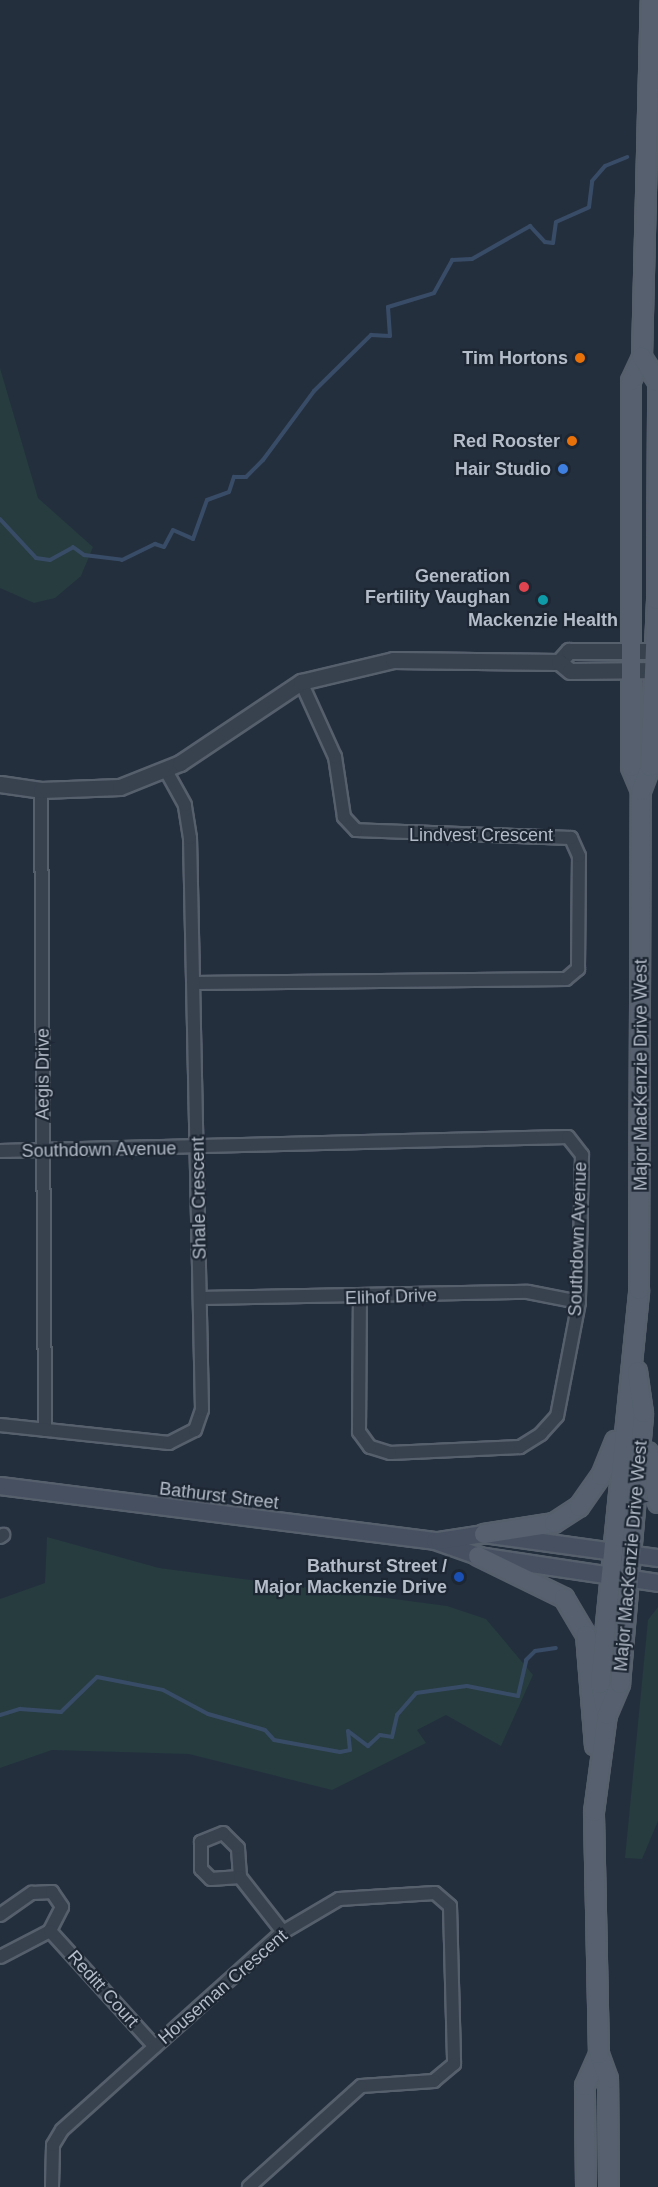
<!DOCTYPE html>
<style>
body{margin:0}
#map{position:relative;width:658px;height:2187px;overflow:hidden;background:#242f3e;font-family:Helvetica,sans-serif}
div>[style]{position:absolute}
[style*='--x']{left:calc(var(--x)*1px);top:calc(var(--y)*1px);width:calc(var(--w)*1px);rotate:calc(var(--a)*1deg)}
.green>*{inset:0;background:#263c3f}
.stream>*{height:4px;margin:-2px;padding:0 2px;transform-origin:2px;border-radius:2px;background:#394c67}
.roads{filter:drop-shadow(2px 0 #565f6c) drop-shadow(-2px 0 #565f6c) drop-shadow(0 2px #565f6c) drop-shadow(0 -2px #565f6c)}
.minor>*{height:12px;margin:-6px;padding:0 6px;transform-origin:6px;border-radius:6px;background:#38414e}
.tertiary>*{height:15px;margin:-7.5px;padding:0 7.5px;transform-origin:7.5px;border-radius:7.5px;background:#38414e}
.secondary>*{height:16px;margin:-8px;padding:0 8px;transform-origin:8px;border-radius:8px;background:#465061}
.primary>*{height:18px;margin:-9px;padding:0 9px;transform-origin:9px;border-radius:9px;background:#56606e}
.dots>*{width:16px;height:16px;translate:-50% -50%;box-sizing:border-box;border:3px solid #1d2633;border-radius:50%}
span{translate:-50% -50%;white-space:nowrap;text-align:center;line-height:1.15;-webkit-text-stroke:4.5px #1d2633;paint-order:stroke}
.poi-label{font-size:18px;color:#b4bcc9;font-weight:700}
.right{translate:-100% -50%;text-align:right}
.street-label{font-size:18px;color:#b4bcc9}
</style>
<div id="map">
<div class="green">
<div style="clip-path:polygon(0 368px,38px 498px,93px 547px,81px 576px,55px 598px,34px 603px,0 588px)"></div>
<div style="clip-path:polygon(47px 1537px,159px 1568px,447px 1606px,486px 1619px,533px 1675px,501px 1746px,446px 1715px,417px 1730px,426px 1743px,332px 1790px,189px 1754px,52px 1750px,0 1768px,0 1599px,45px 1583px)"></div>
<div style="clip-path:polygon(658px 1607px,658px 1821px,642px 1859px,625px 1858px,648px 1620px)"></div>
</div>
<div class="stream">
<div style="--x:0;--y:519;--w:53;--a:47.3"></div>
<div style="--x:36;--y:558;--w:14;--a:8"></div>
<div style="--x:50;--y:560;--w:26;--a:-29"></div>
<div style="--x:73;--y:547;--w:14;--a:36"></div>
<div style="--x:84;--y:555;--w:38;--a:7"></div>
<div style="--x:122;--y:560;--w:37;--a:-26"></div>
<div style="--x:155;--y:544;--w:9;--a:18"></div>
<div style="--x:164;--y:547;--w:19;--a:-62"></div>
<div style="--x:173;--y:530;--w:22;--a:24"></div>
<div style="--x:193;--y:539;--w:41;--a:-70.3"></div>
<div style="--x:207;--y:500;--w:23;--a:-20"></div>
<div style="--x:229;--y:492;--w:16;--a:-72"></div>
<div style="--x:234;--y:477;--w:12;--a:0"></div>
<div style="--x:246;--y:477;--w:24;--a:-45"></div>
<div style="--x:263;--y:460;--w:86;--a:-53.5"></div>
<div style="--x:314;--y:391;--w:80;--a:-44.5"></div>
<div style="--x:371;--y:335;--w:19;--a:3"></div>
<div style="--x:390;--y:336;--w:29;--a:-94"></div>
<div style="--x:388;--y:307;--w:48;--a:-16.9"></div>
<div style="--x:434;--y:293;--w:38;--a:-61"></div>
<div style="--x:452;--y:260;--w:20;--a:-3"></div>
<div style="--x:472;--y:259;--w:67;--a:-29.6"></div>
<div style="--x:530;--y:226;--w:22;--a:47"></div>
<div style="--x:545;--y:242;--w:8;--a:7"></div>
<div style="--x:553;--y:243;--w:21;--a:-82"></div>
<div style="--x:556;--y:222;--w:36;--a:-24"></div>
<div style="--x:589;--y:207;--w:26;--a:-83"></div>
<div style="--x:592;--y:181;--w:20;--a:-49"></div>
<div style="--x:605;--y:166;--w:24;--a:-22"></div>
<div style="--x:0;--y:1715;--w:21;--a:-17"></div>
<div style="--x:20;--y:1709;--w:41;--a:4.2"></div>
<div style="--x:61;--y:1712;--w:50;--a:-44.2"></div>
<div style="--x:97;--y:1677;--w:67;--a:11.1"></div>
<div style="--x:163;--y:1690;--w:51;--a:28.1"></div>
<div style="--x:208;--y:1714;--w:59;--a:15.7"></div>
<div style="--x:265;--y:1730;--w:13;--a:48"></div>
<div style="--x:274;--y:1740;--w:67;--a:10.3"></div>
<div style="--x:340;--y:1752;--w:10;--a:-11"></div>
<div style="--x:350;--y:1750;--w:19;--a:-96"></div>
<div style="--x:348;--y:1731;--w:25;--a:37"></div>
<div style="--x:368;--y:1746;--w:16;--a:-43"></div>
<div style="--x:380;--y:1735;--w:12;--a:9"></div>
<div style="--x:392;--y:1737;--w:23;--a:-77"></div>
<div style="--x:397;--y:1715;--w:29;--a:-49"></div>
<div style="--x:416;--y:1693;--w:51;--a:-7.8"></div>
<div style="--x:467;--y:1686;--w:52;--a:11.1"></div>
<div style="--x:518;--y:1696;--w:37;--a:-77"></div>
<div style="--x:526;--y:1660;--w:13;--a:-45"></div>
<div style="--x:535;--y:1651;--w:21;--a:-8"></div>
</div>
<div class="roads">
<div class="minor">
<div style="--x:41;--y:790;--w:640;--a:89.64"></div>
<div style="--x:195;--y:983;--w:371;--a:-0.6"></div>
<div style="--x:566;--y:979;--w:16;--a:-40"></div>
<div style="--x:578;--y:969;--w:113;--a:-89.5"></div>
<div style="--x:579;--y:856;--w:20;--a:-114"></div>
<div style="--x:571;--y:838;--w:215;--a:-177.9"></div>
<div style="--x:356;--y:830;--w:18;--a:-133"></div>
<div style="--x:344;--y:817;--w:61;--a:-98.5"></div>
<div style="--x:335;--y:757;--w:82;--a:-114.4"></div>
<div style="--x:0;--y:1151;--w:568;--a:-1.41"></div>
<div style="--x:568;--y:1137;--w:23;--a:52"></div>
<div style="--x:582;--y:1155;--w:147;--a:91.2"></div>
<div style="--x:579;--y:1302;--w:116;--a:100.9"></div>
<div style="--x:557;--y:1416;--w:24;--a:132"></div>
<div style="--x:541;--y:1434;--w:25;--a:148"></div>
<div style="--x:520;--y:1447;--w:130;--a:177.4"></div>
<div style="--x:390;--y:1453;--w:21;--a:-163"></div>
<div style="--x:370;--y:1447;--w:19;--a:-126"></div>
<div style="--x:359;--y:1432;--w:133;--a:-89.6"></div>
<div style="--x:201;--y:1298;--w:327;--a:-1.1"></div>
<div style="--x:528;--y:1292;--w:52;--a:11.1"></div>
<div style="--x:0;--y:1425;--w:170;--a:6.1"></div>
<div style="--x:169;--y:1443;--w:29;--a:-27"></div>
<div style="--x:195;--y:1430;--w:21;--a:-71"></div>
<div style="--x:202;--y:1410;--w:572;--a:-91.2"></div>
<div style="--x:190;--y:838;--w:33;--a:-99"></div>
<div style="--x:185;--y:805;--w:39;--a:-119"></div>
<div style="--x:0;--y:1537;--w:4;--a:-34"></div>
<div style="--x:240;--y:1877;--w:29;--a:-94"></div>
<div style="--x:238;--y:1848;--w:21;--a:-135"></div>
<div style="--x:223;--y:1833;--w:24;--a:158"></div>
<div style="--x:201;--y:1842;--w:27;--a:90"></div>
<div style="--x:201;--y:1869;--w:14;--a:45"></div>
<div style="--x:211;--y:1879;--w:29;--a:-4"></div>
<div style="--x:240;--y:1877;--w:70;--a:52"></div>
<div style="--x:0;--y:1915;--w:39;--a:-35"></div>
<div style="--x:32;--y:1893;--w:20;--a:-3"></div>
<div style="--x:52;--y:1892;--w:18;--a:56"></div>
<div style="--x:62;--y:1907;--w:27;--a:117"></div>
<div style="--x:50;--y:1931;--w:56;--a:152.5"></div>
<div style="--x:50;--y:1931;--w:156;--a:47.8"></div>
<div style="--x:52;--y:2187;--w:42;--a:-88.6"></div>
<div style="--x:53;--y:2145;--w:17;--a:-59"></div>
<div style="--x:62;--y:2130;--w:297;--a:-41.9"></div>
<div style="--x:283;--y:1932;--w:65;--a:-30.5"></div>
<div style="--x:339;--y:1899;--w:96;--a:-3.6"></div>
<div style="--x:435;--y:1893;--w:20;--a:41"></div>
<div style="--x:450;--y:1906;--w:158;--a:88.5"></div>
<div style="--x:454;--y:2064;--w:26;--a:140"></div>
<div style="--x:434;--y:2081;--w:73;--a:176.1"></div>
<div style="--x:361;--y:2086;--w:151;--a:138"></div>
</div>
<div class="tertiary">
<div style="--x:559;--y:662;--w:15;--a:-48"></div>
<div style="--x:569;--y:651;--w:89;--a:0"></div>
<div style="--x:0;--y:784;--w:41;--a:8.3"></div>
<div style="--x:41;--y:790;--w:79;--a:-2.2"></div>
<div style="--x:120;--y:787;--w:65;--a:-21.8"></div>
<div style="--x:180;--y:763;--w:146;--a:-33.8"></div>
<div style="--x:301;--y:682;--w:95;--a:-13.4"></div>
<div style="--x:393;--y:660;--w:166;--a:0.7"></div>
<div style="--x:559;--y:662;--w:14;--a:39"></div>
<div style="--x:570;--y:671;--w:88;--a:-0.7"></div>
</div>
<div class="secondary">
<div style="--x:0;--y:1486;--w:438;--a:7.2"></div>
<div style="--x:435;--y:1541;--w:46;--a:19.2"></div>
<div style="--x:478;--y:1556;--w:182;--a:8.5"></div>
<div style="--x:439;--y:1541;--w:46;--a:-8.8"></div>
<div style="--x:484;--y:1534;--w:176;--a:7.9"></div>
</div>
<div class="primary">
<div style="--x:641;--y:791;--w:26;--a:-113"></div>
<div style="--x:631;--y:767;--w:386;--a:-90"></div>
<div style="--x:631;--y:381;--w:26;--a:-65"></div>
<div style="--x:642;--y:357;--w:357;--a:-88.6"></div>
<div style="--x:648;--y:1452;--w:52;--a:78.9"></div>
<div style="--x:484;--y:1534;--w:71;--a:-8.9"></div>
<div style="--x:554;--y:1523;--w:30;--a:-33"></div>
<div style="--x:579;--y:1507;--w:38;--a:-55"></div>
<div style="--x:601;--y:1476;--w:38;--a:-68"></div>
<div style="--x:478;--y:1556;--w:96;--a:26"></div>
<div style="--x:564;--y:1598;--w:43;--a:59.3"></div>
<div style="--x:586;--y:1635;--w:111;--a:85.4"></div>
<div style="--x:607;--y:1715;--w:32;--a:-103"></div>
<div style="--x:600;--y:1684;--w:396;--a:-84.3"></div>
<div style="--x:639;--y:1290;--w:499;--a:-89.8"></div>
<div style="--x:641;--y:791;--w:26;--a:-69"></div>
<div style="--x:650;--y:767;--w:167;--a:-87.6"></div>
<div style="--x:657;--y:600;--w:218;--a:-89.7"></div>
<div style="--x:658;--y:382;--w:30;--a:-123"></div>
<div style="--x:586;--y:2187;--w:101;--a:-90.6"></div>
<div style="--x:585;--y:2086;--w:35;--a:-66"></div>
<div style="--x:609;--y:2187;--w:108;--a:-90.5"></div>
<div style="--x:608;--y:2079;--w:27;--a:-110"></div>
<div style="--x:599;--y:2054;--w:242;--a:-91.2"></div>
<div style="--x:594;--y:1812;--w:98;--a:-82.4"></div>
<div style="--x:607;--y:1715;--w:34;--a:-67"></div>
<div style="--x:620;--y:1684;--w:272;--a:-85.1"></div>
<div style="--x:643;--y:1413;--w:42;--a:-98.1"></div>
</div>
</div>
<div class="dots">
<div style="left:580px;top:358px;background:#e8710a"></div>
<div style="left:572px;top:441px;background:#e8710a"></div>
<div style="left:563px;top:469px;background:#3f7fe0"></div>
<div style="left:524px;top:587px;background:#e0444e"></div>
<div style="left:543px;top:600px;background:#0f9aa8"></div>
<div style="left:459px;top:1577px;background:#1a4fb4"></div>
</div>
<div class="poi-label">
<span class="right" style="left:568px;top:358px">Tim Hortons</span>
<span class="right" style="left:560px;top:441px">Red Rooster</span>
<span class="right" style="left:551px;top:469px">Hair Studio</span>
<span class="right" style="left:510px;top:587px">Generation<br>Fertility Vaughan</span>
<span style="left:543px;top:620px">Mackenzie Health</span>
<span class="right" style="left:447px;top:1577px">Bathurst Street /<br>Major Mackenzie Drive</span>
</div>
<div class="street-label">
<span style="left:481px;top:835px">Lindvest Crescent</span>
<span style="left:43px;top:1074px;rotate:-90deg">Aegis Drive</span>
<span style="left:641px;top:1075px;rotate:-90deg">Major MacKenzie Drive West</span>
<span style="left:99px;top:1150px;rotate:-1deg">Southdown Avenue</span>
<span style="left:199px;top:1198px;rotate:-91deg">Shale Crescent</span>
<span style="left:578px;top:1239px;rotate:-88deg">Southdown Avenue</span>
<span style="left:391px;top:1297px;rotate:-2deg">Elihof Drive</span>
<span style="left:219px;top:1496px;rotate:7deg">Bathurst Street</span>
<span style="left:631px;top:1556px;rotate:-85deg">Major MacKenzie Drive West</span>
<span style="left:223px;top:1987px;rotate:-41deg">Houseman Crescent</span>
<span style="left:103px;top:1989px;rotate:48deg">Reditt Court</span>
</div>
</div>
